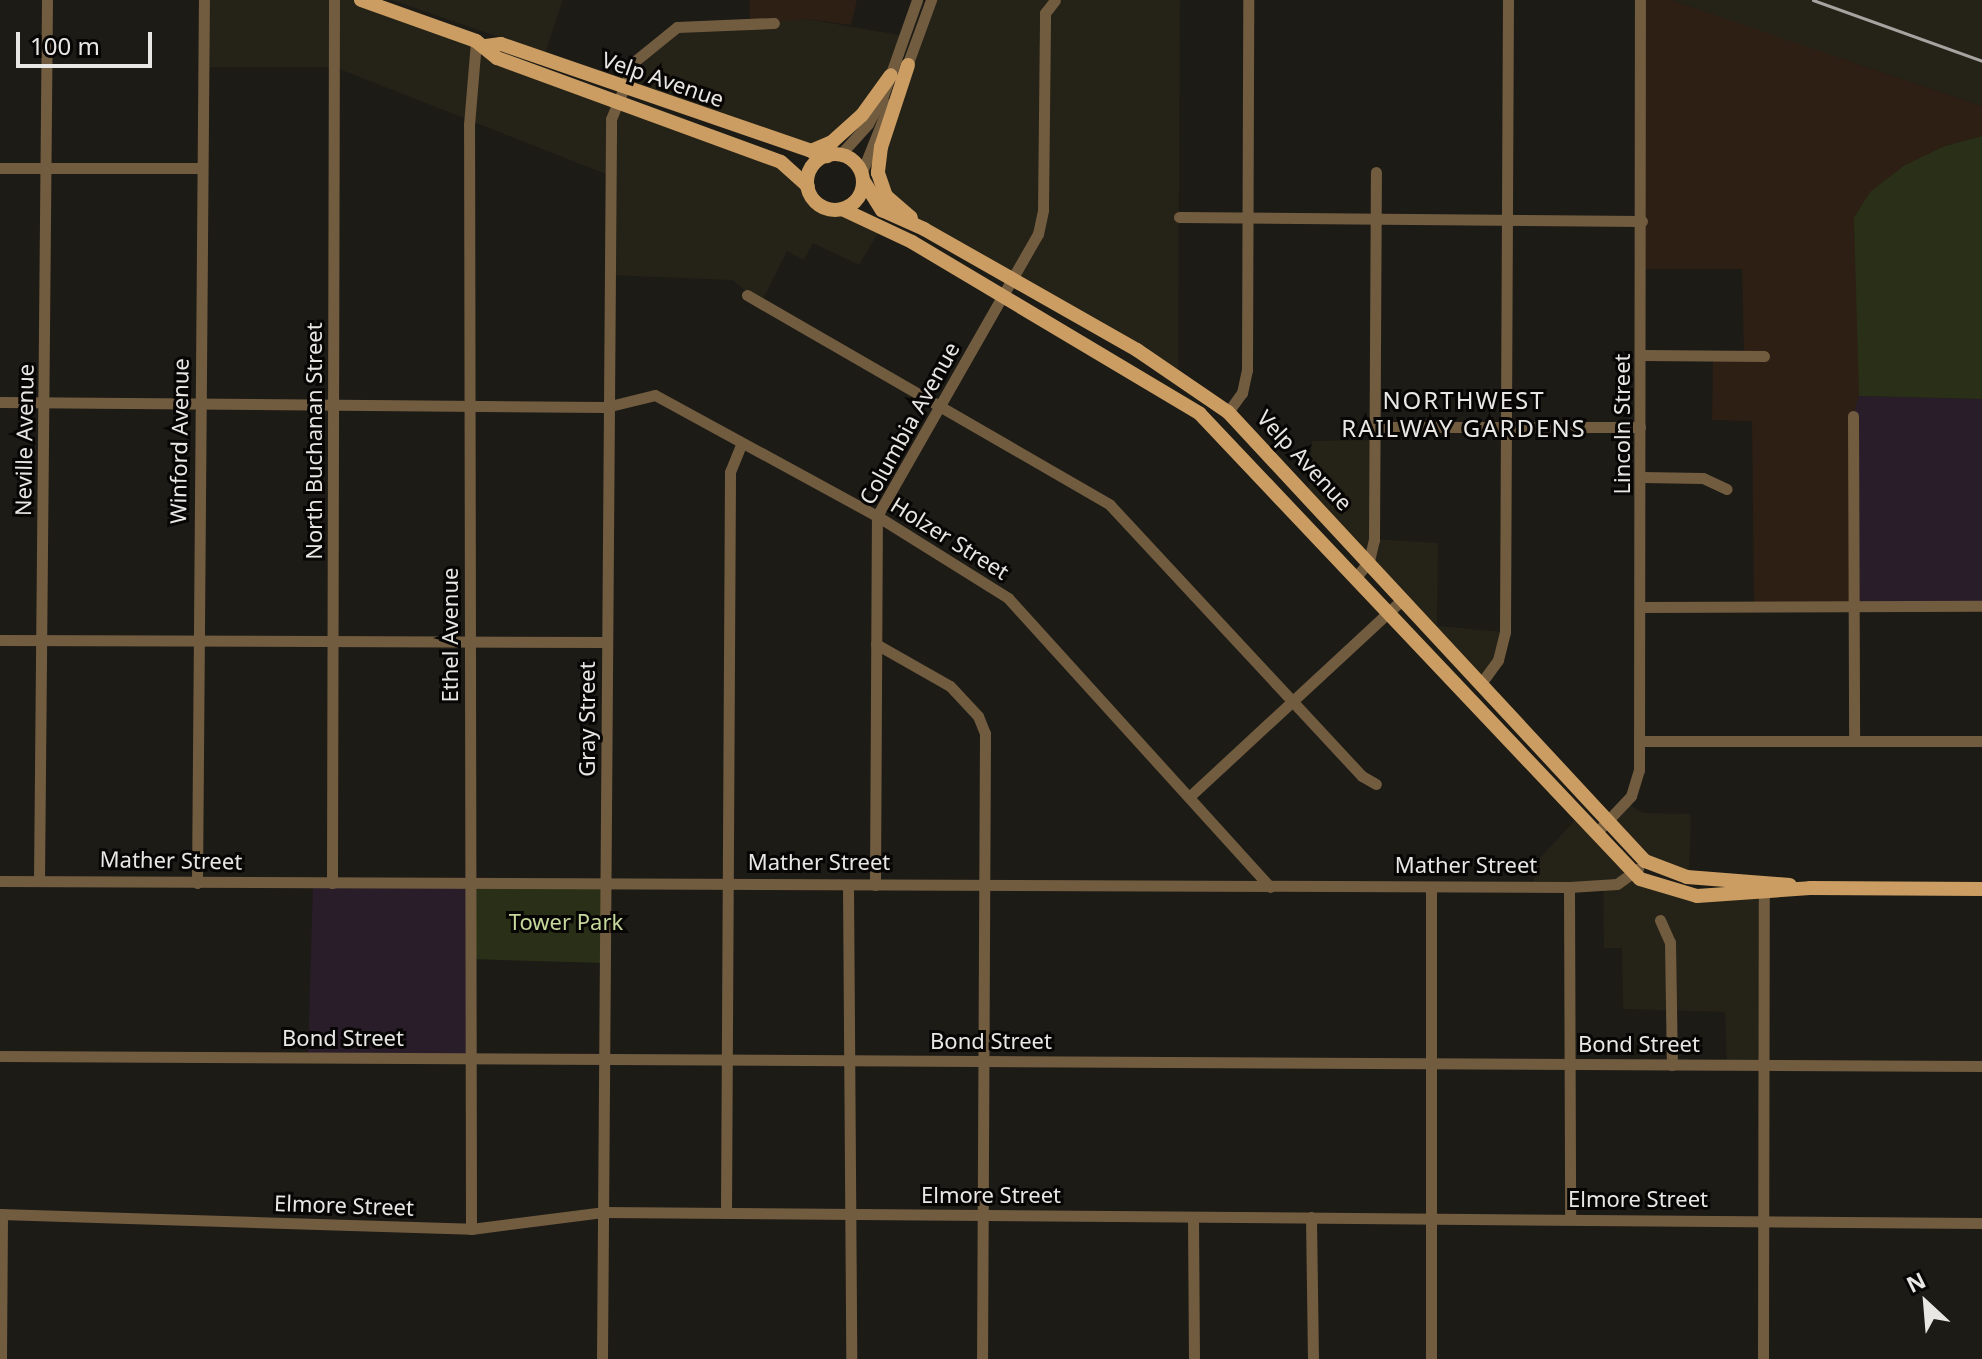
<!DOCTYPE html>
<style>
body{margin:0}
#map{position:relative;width:1982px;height:1359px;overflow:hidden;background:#1c1b16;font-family:"Noto Sans",sans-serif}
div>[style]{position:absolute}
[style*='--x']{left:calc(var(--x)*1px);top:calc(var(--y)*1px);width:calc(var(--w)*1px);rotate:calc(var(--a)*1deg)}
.built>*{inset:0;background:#252217}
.industrial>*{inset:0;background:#2d1f14}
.education>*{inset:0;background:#2a1d2a}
.green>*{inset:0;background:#293017}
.minor>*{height:11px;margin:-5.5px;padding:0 5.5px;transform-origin:5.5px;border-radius:5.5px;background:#725c40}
.major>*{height:14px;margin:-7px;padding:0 7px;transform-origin:7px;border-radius:7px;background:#cb9d62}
.major>.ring{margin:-7px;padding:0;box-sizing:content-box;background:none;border:14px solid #cb9d62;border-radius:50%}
.rail>*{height:3px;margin:-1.5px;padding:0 1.5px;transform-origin:1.5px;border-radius:1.5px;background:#a5a4a0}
span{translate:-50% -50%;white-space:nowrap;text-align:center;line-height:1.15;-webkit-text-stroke:6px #070605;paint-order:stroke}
.street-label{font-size:22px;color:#e8e7e4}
.park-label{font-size:22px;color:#c7d89c}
.neighbourhood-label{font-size:24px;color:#e8e7e4;letter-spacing:2px}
.north{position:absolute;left:1886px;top:1263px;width:80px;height:80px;-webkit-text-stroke:6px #070605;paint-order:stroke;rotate:334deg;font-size:22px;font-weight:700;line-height:32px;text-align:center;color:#e8e7e4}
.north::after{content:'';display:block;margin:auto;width:28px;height:36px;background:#e8e7e4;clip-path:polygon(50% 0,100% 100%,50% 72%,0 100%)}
.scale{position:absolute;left:16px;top:32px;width:136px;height:36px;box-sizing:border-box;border:4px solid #e8e7e4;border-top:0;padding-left:10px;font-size:24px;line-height:28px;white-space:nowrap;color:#e8e7e4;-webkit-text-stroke:6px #070605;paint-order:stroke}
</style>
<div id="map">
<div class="built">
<div style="clip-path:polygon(204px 0,361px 0,476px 41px,497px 58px,765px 156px,819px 205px,881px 228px,859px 265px,813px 243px,804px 260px,787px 251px,761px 303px,732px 280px,607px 275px,608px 175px,334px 67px,203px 67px)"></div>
<div style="clip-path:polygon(392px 0,563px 0,545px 53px)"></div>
<div style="clip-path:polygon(931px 0,1180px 0,1178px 374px,893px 204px,878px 173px)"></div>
<div style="clip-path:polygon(1670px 0,1982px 0,1982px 106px)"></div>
<div style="clip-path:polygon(807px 19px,905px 36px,881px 92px,819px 149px,623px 82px,635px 61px,677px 27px)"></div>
<div style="clip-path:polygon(1376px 440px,1374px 539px,1438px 543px,1437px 626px,1505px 632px,1482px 682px,1308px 495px,1312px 441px)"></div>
<div style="clip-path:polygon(1626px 803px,1643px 813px,1691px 814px,1689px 877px,1668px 872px,1608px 822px)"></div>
<div style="clip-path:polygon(1580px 815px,1627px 867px,1666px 891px,1764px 893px,1763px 1064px,1727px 1065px,1725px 1012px,1623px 1009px,1622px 948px,1604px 948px,1603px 887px,1533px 887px,1534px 864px)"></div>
</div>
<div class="industrial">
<div style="clip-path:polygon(750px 0,857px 0,851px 25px,807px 19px,750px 24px)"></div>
<div style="clip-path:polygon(1640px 0,1670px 0,1982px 106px,1982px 136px,1945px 146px,1853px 416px,1853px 605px,1754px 608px,1752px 421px,1712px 420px,1713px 355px,1744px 355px,1742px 269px,1642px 269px)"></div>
</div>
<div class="education">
<div style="clip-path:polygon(1859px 396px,1982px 399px,1982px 606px,1853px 605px,1853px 416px)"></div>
<div style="clip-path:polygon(313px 883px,469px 884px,468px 1059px,308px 1058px)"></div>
</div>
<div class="green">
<div style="clip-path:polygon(1982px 136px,1982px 399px,1859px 396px,1854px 218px,1870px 192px,1905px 165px,1945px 146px)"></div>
<div style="clip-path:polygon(469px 884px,606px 884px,605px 963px,469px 959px)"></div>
</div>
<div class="minor">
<div style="--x:905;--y:71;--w:76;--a:-69.9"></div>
<div style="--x:840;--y:155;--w:42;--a:-47.9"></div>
<div style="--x:868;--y:124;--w:32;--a:-62"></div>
<div style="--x:883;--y:96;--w:102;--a:-70.5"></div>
<div style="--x:0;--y:168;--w:202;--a:0"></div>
<div style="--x:862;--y:172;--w:73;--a:-68.3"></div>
<div style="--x:1179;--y:217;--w:463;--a:0.5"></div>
<div style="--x:747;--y:295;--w:419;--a:30"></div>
<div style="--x:1110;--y:505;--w:370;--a:47.1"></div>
<div style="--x:1362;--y:776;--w:16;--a:30"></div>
<div style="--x:1642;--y:355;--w:122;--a:0.5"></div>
<div style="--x:0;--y:402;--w:606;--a:0.47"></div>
<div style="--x:606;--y:407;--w:50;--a:-13.8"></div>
<div style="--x:655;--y:395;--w:253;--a:28.6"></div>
<div style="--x:877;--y:516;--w:155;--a:32"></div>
<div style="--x:1008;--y:598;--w:390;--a:47.8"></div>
<div style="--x:1228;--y:412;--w:24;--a:-54"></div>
<div style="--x:1242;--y:393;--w:24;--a:-78"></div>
<div style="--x:1247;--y:370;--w:370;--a:-89.8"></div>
<div style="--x:1853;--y:416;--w:325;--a:89.8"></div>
<div style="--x:1376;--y:427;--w:264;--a:0"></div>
<div style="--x:1642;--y:477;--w:61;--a:0.9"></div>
<div style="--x:1703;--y:478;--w:26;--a:25"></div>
<div style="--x:1357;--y:576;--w:19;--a:-51"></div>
<div style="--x:1369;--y:561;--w:22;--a:-77"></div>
<div style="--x:1374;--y:540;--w:368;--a:-89.7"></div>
<div style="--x:1641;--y:607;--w:341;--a:-0.2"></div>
<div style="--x:0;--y:640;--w:607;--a:0.19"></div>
<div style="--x:876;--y:644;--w:85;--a:29.6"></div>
<div style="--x:950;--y:686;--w:41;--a:47"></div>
<div style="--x:978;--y:716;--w:18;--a:68"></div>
<div style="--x:985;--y:733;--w:626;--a:90.27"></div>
<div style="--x:1482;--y:682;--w:27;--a:-54"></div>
<div style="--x:1498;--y:660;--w:29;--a:-76"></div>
<div style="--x:1505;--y:632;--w:632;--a:-89.73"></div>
<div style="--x:1640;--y:741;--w:342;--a:0"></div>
<div style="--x:1189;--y:797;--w:292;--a:-42.8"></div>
<div style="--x:1596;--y:833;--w:51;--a:-46.6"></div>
<div style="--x:1631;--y:796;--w:27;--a:-73"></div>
<div style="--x:1639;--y:770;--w:770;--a:-89.93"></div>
<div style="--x:0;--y:881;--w:1569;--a:0.22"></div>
<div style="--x:1569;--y:887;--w:48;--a:-3.6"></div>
<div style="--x:1617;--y:884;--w:26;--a:-36"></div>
<div style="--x:39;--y:881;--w:881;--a:-89.48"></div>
<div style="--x:197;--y:883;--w:883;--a:-89.55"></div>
<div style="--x:332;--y:883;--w:883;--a:-89.87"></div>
<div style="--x:848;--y:885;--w:474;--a:89.6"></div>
<div style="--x:875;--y:885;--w:369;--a:-89.7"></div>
<div style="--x:877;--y:516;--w:325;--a:-60.3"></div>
<div style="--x:1038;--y:234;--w:25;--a:-78"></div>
<div style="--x:1043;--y:210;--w:197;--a:-89.4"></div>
<div style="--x:1045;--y:13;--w:16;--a:-52"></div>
<div style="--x:1569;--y:887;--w:332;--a:89.8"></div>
<div style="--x:1660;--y:920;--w:24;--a:66"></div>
<div style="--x:1670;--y:942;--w:123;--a:89.1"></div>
<div style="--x:0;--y:1056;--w:1982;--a:0.29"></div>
<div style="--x:726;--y:1213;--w:741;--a:-89.69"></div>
<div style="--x:730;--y:472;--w:31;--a:-68"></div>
<div style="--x:0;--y:1214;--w:471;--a:1.8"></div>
<div style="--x:471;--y:1229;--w:133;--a:-7.3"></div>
<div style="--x:603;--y:1212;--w:1379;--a:0.46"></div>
<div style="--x:1193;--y:1217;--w:142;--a:89.6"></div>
<div style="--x:1311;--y:1217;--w:142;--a:89.2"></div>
<div style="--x:471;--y:1229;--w:1104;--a:-90.1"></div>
<div style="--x:469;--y:125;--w:84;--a:-85.2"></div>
<div style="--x:1;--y:1359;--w:145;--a:-89.6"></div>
<div style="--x:602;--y:1359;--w:1240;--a:-89.58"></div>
<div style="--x:611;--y:119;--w:63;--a:-67.5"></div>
<div style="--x:635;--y:61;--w:54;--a:-39"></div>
<div style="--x:677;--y:27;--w:97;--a:-2.4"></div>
<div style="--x:1431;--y:1359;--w:472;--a:-90"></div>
<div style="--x:1763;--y:1359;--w:466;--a:-89.9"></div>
</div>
<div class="major">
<div style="--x:361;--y:0;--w:122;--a:19.6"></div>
<div style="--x:476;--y:41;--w:27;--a:39"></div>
<div style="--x:497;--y:58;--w:302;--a:20.1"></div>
<div style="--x:781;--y:162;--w:36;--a:42"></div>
<div style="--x:486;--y:46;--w:15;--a:-8"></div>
<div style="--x:501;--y:44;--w:345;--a:19"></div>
<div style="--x:908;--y:65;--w:86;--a:108.2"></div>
<div style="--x:881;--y:147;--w:26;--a:97"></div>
<div style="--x:878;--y:173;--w:24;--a:71"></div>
<div style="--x:886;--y:196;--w:33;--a:41"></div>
<div style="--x:811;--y:151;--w:23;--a:-23"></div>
<div style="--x:832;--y:142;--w:40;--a:-42"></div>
<div style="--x:862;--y:115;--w:49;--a:-54.1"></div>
<div class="ring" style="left:807px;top:154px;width:42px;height:42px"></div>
<div style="--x:863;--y:180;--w:36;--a:58"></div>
<div style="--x:882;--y:210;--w:46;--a:24.3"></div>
<div style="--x:924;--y:229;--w:245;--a:29.6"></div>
<div style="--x:1137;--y:350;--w:110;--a:34.3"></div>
<div style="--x:1228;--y:412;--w:613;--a:47.12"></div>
<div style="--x:1645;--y:861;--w:45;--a:20.9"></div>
<div style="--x:1687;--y:877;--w:103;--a:4.4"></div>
<div style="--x:842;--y:209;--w:77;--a:25.2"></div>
<div style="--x:912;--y:242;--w:335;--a:30.8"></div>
<div style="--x:1200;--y:414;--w:640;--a:46.58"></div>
<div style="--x:1640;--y:879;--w:59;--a:16.6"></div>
<div style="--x:1697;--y:896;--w:113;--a:-4"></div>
<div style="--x:1810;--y:888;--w:172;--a:0.3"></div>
</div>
<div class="rail">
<div style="--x:1813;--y:0;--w:180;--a:19.8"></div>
</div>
<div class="street-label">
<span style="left:663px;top:79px;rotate:19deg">Velp Avenue</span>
<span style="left:909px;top:423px;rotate:-61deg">Columbia Avenue</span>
<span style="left:1622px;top:424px;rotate:-90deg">Lincoln Street</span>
<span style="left:24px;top:440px;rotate:-89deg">Neville Avenue</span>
<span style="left:179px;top:441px;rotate:-89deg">Winford Avenue</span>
<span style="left:314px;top:441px;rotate:-90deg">North Buchanan Street</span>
<span style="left:1305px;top:460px;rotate:47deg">Velp Avenue</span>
<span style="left:950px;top:538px;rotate:32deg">Holzer Street</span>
<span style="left:450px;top:635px;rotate:-90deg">Ethel Avenue</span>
<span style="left:587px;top:719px;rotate:-90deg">Gray Street</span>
<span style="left:171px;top:860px;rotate:1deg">Mather Street</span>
<span style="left:819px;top:862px">Mather Street</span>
<span style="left:1466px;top:865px">Mather Street</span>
<span style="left:343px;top:1038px">Bond Street</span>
<span style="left:991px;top:1041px">Bond Street</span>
<span style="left:1639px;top:1044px">Bond Street</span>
<span style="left:991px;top:1195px">Elmore Street</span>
<span style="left:1638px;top:1199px">Elmore Street</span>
<span style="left:344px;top:1205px;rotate:2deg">Elmore Street</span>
</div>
<div class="park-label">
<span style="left:566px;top:922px">Tower Park</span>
</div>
<div class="neighbourhood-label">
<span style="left:1464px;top:414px">NORTHWEST<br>RAILWAY GARDENS</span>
</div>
<div class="north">N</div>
<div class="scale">100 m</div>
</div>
